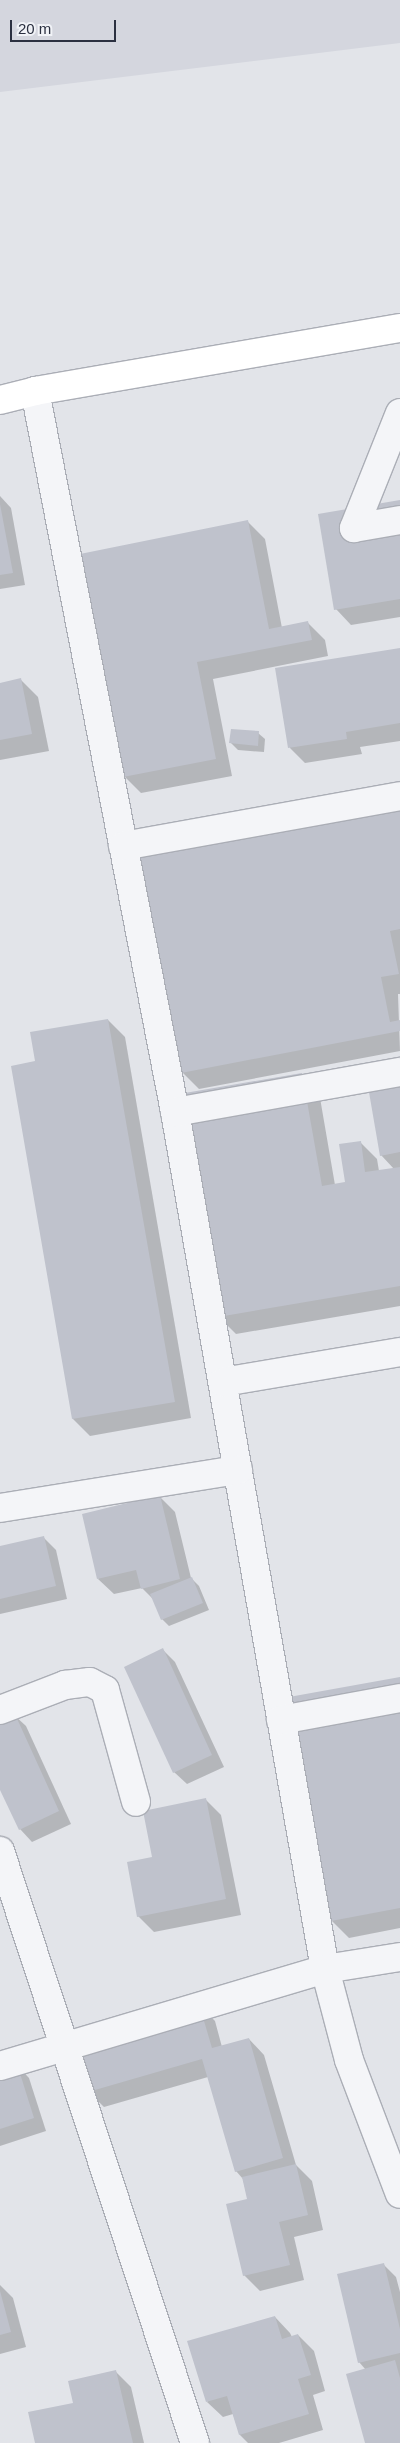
<!DOCTYPE html>
<style>
body{margin:0}
#map{position:relative;width:400px;height:2443px;overflow:hidden;background:#e2e4e9;font-family:Arial,sans-serif}
div>[style]{position:absolute}
[style*='--x']{left:calc(var(--x)*1px);top:calc(var(--y)*1px);width:calc(var(--w)*1px);rotate:calc(var(--a)*1deg)}
.built>*{inset:0;background:#d4d6de}
.shadow>*{inset:0;background:#0003}
.building>*{inset:0;background:#bfc2cc}
.roads{filter:drop-shadow(1px 0 #abaeb6) drop-shadow(-1px 0 #abaeb6) drop-shadow(0 1px #abaeb6) drop-shadow(0 -1px #abaeb6)}
.minor>*{height:28px;margin:-14px;padding:0 14px;transform-origin:14px;border-radius:14px;background:#f4f5f8}
.major>*{height:28px;margin:-14px;padding:0 14px;transform-origin:14px;border-radius:14px;background:#fff}
.highway>*{height:28px;margin:-14px;padding:0 14px;transform-origin:14px;border-radius:14px;background:#fff}
span{translate:-50% -50%;white-space:nowrap;text-align:center;line-height:1.15;-webkit-text-stroke:4px #f1f3f7;paint-order:stroke}
.scale{position:absolute;left:10px;top:20px;width:106px;height:22px;box-sizing:border-box;border:2px solid #2b3040;border-top:0;padding-left:6px;font-size:15px;line-height:18px;white-space:nowrap;color:#2b3040;-webkit-text-stroke:4px #f1f3f7;paint-order:stroke}
</style>
<div id="map">
<div class="built">
<div style="clip-path:polygon(0 0,400px 0,400px 43px,0 92px)"></div>
</div>
<div class="shadow">
<div style="clip-path:polygon(0 496px,11px 508px,25px 585px,0 589px)"></div>
<div style="clip-path:polygon(400px 501px,400px 617px,351px 625px,336px 609px)"></div>
<div style="clip-path:polygon(248px 522px,265px 539px,282px 628px,308px 623px,325px 640px,328px 656px,213px 679px,232px 776px,141px 793px,124px 776px)"></div>
<div style="clip-path:polygon(400px 649px,400px 741px,360px 747px,362px 754px,305px 763px,290px 748px,277px 669px)"></div>
<div style="clip-path:polygon(21px 680px,38px 697px,49px 751px,0 760px,0 684px)"></div>
<div style="clip-path:polygon(258px 733px,265px 739px,264px 752px,238px 750px,231px 743px)"></div>
<div style="clip-path:polygon(400px 802px,400px 994px,398px 994px,400px 1051px,199px 1089px,182px 1072px)"></div>
<div style="clip-path:polygon(108px 1020px,125px 1037px,191px 1418px,90px 1436px,73px 1419px,37px 1062px)"></div>
<div style="clip-path:polygon(400px 1064px,400px 1306px,236px 1334px,219px 1317px,181px 1095px,319px 1092px,335px 1185px,347px 1183px,360px 1142px,377px 1159px,379px 1171px,394px 1169px,381px 1155px)"></div>
<div style="clip-path:polygon(159px 1496px,175px 1512px,191px 1578px,199px 1586px,209px 1610px,169px 1626px,162px 1619px,154px 1600px,142px 1588px,114px 1594px,98px 1579px)"></div>
<div style="clip-path:polygon(44px 1538px,56px 1550px,67px 1599px,0 1614px,0 1547px)"></div>
<div style="clip-path:polygon(163px 1650px,175px 1662px,224px 1767px,187px 1784px,174px 1772px)"></div>
<div style="clip-path:polygon(400px 1678px,400px 1928px,349px 1938px,332px 1921px)"></div>
<div style="clip-path:polygon(13px 1714px,26px 1726px,71px 1824px,32px 1842px,20px 1829px,0 1787px)"></div>
<div style="clip-path:polygon(206px 1800px,221px 1815px,241px 1915px,154px 1932px,138px 1916px,153px 1858px)"></div>
<div style="clip-path:polygon(199px 2005px,215px 2021px,222px 2047px,249px 2039px,264px 2055px,296px 2165px,312px 2181px,323px 2230px,294px 2237px,304px 2280px,260px 2291px,244px 2275px,248px 2200px,243px 2179px,236px 2171px,208px 2077px,104px 2107px,89px 2092px)"></div>
<div style="clip-path:polygon(17px 2065px,29px 2078px,46px 2131px,0 2146px,0 2071px)"></div>
<div style="clip-path:polygon(384px 2265px,396px 2277px,400px 2292px,400px 2443px,366px 2443px,366px 2370px,359px 2362px)"></div>
<div style="clip-path:polygon(0 2285px,13px 2298px,26px 2347px,0 2354px)"></div>
<div style="clip-path:polygon(275px 2317px,290px 2333px,292px 2337px,298px 2335px,314px 2351px,325px 2391px,313px 2395px,323px 2430px,279px 2443px,248px 2443px,240px 2435px,233px 2414px,223px 2417px,207px 2402px)"></div>
<div style="clip-path:polygon(116px 2372px,131px 2387px,144px 2443px,36px 2443px,74px 2403px)"></div>
</div>
<div class="building">
<div style="clip-path:polygon(400px 500px,400px 599px,334px 610px,318px 514px)"></div>
<div style="clip-path:polygon(0 504px,13px 573px,0 575px)"></div>
<div style="clip-path:polygon(248px 520px,269px 629px,308px 621px,312px 640px,197px 662px,216px 759px,123px 777px,80px 554px)"></div>
<div style="clip-path:polygon(400px 648px,400px 723px,346px 732px,347px 739px,288px 748px,275px 668px)"></div>
<div style="clip-path:polygon(21px 678px,32px 734px,0 740px,0 683px)"></div>
<div style="clip-path:polygon(231px 729px,259px 731px,258px 746px,229px 743px)"></div>
<div style="clip-path:polygon(400px 800px,400px 929px,390px 931px,399px 974px,381px 977px,390px 1022px,400px 1020px,400px 1031px,181px 1073px,138px 851px)"></div>
<div style="clip-path:polygon(108px 1019px,175px 1402px,72px 1419px,11px 1066px,35px 1061px,30px 1032px)"></div>
<div style="clip-path:polygon(400px 1063px,400px 1152px,380px 1156px,365px 1069px)"></div>
<div style="clip-path:polygon(302px 1073px,322px 1186px,345px 1182px,339px 1144px,361px 1141px,365px 1172px,400px 1167px,400px 1286px,218px 1317px,179px 1094px)"></div>
<div style="clip-path:polygon(160px 1495px,180px 1579px,141px 1589px,136px 1570px,97px 1579px,82px 1514px)"></div>
<div style="clip-path:polygon(44px 1536px,56px 1586px,0 1599px,0 1546px)"></div>
<div style="clip-path:polygon(192px 1577px,203px 1603px,161px 1620px,150px 1594px)"></div>
<div style="clip-path:polygon(163px 1648px,212px 1755px,173px 1773px,124px 1667px)"></div>
<div style="clip-path:polygon(400px 1677px,400px 1908px,331px 1921px,289px 1697px)"></div>
<div style="clip-path:polygon(14px 1712px,59px 1811px,19px 1830px,0 1790px,0 1718px)"></div>
<div style="clip-path:polygon(206px 1798px,226px 1899px,137px 1917px,127px 1862px,152px 1857px,143px 1811px)"></div>
<div style="clip-path:polygon(199px 2004px,212px 2048px,249px 2038px,283px 2158px,235px 2172px,202px 2059px,88px 2092px,73px 2040px)"></div>
<div style="clip-path:polygon(17px 2064px,34px 2118px,0 2129px,0 2069px)"></div>
<div style="clip-path:polygon(296px 2164px,308px 2215px,279px 2222px,290px 2265px,243px 2276px,226px 2204px,247px 2199px,242px 2177px)"></div>
<div style="clip-path:polygon(384px 2263px,400px 2329px,400px 2353px,358px 2363px,337px 2274px)"></div>
<div style="clip-path:polygon(0 2291px,11px 2332px,0 2335px)"></div>
<div style="clip-path:polygon(275px 2316px,282px 2339px,298px 2334px,311px 2375px,298px 2379px,309px 2414px,239px 2435px,227px 2396px,206px 2402px,187px 2341px)"></div>
<div style="clip-path:polygon(395px 2360px,400px 2378px,400px 2443px,365px 2443px,346px 2374px)"></div>
<div style="clip-path:polygon(116px 2370px,133px 2443px,35px 2443px,28px 2412px,73px 2403px,68px 2381px)"></div>
</div>
<div class="roads">
<div class="minor">
<div style="--x:35;--y:391;--w:734;--a:79.01"></div>
<div style="--x:175;--y:1112;--w:870;--a:80.07"></div>
<div style="--x:325;--y:1969;--w:94;--a:75.2"></div>
<div style="--x:349;--y:2060;--w:143;--a:69.2"></div>
<div style="--x:400;--y:413;--w:124;--a:111.8"></div>
<div style="--x:354;--y:528;--w:47;--a:-9.9"></div>
<div style="--x:123;--y:846;--w:281;--a:-10.2"></div>
<div style="--x:175;--y:1112;--w:229;--a:-10.1"></div>
<div style="--x:223;--y:1382;--w:180;--a:-9.6"></div>
<div style="--x:0;--y:1508;--w:241;--a:-9.1"></div>
<div style="--x:0;--y:1710;--w:70;--a:-21"></div>
<div style="--x:65;--y:1685;--w:25;--a:-7"></div>
<div style="--x:90;--y:1682;--w:17;--a:28"></div>
<div style="--x:105;--y:1690;--w:116;--a:74.5"></div>
<div style="--x:281;--y:1720;--w:121;--a:-10.5"></div>
<div style="--x:0;--y:1851;--w:623;--a:71.77"></div>
<div style="--x:0;--y:2066;--w:339;--a:-16.6"></div>
<div style="--x:325;--y:1969;--w:76;--a:-9.1"></div>
</div>
<div class="major">
<div style="--x:35;--y:391;--w:370;--a:-9.8"></div>
</div>
<div class="highway">
<div style="--x:0;--y:400;--w:36;--a:-14"></div>
</div>
</div>
<div class="scale">20 m</div>
</div>
